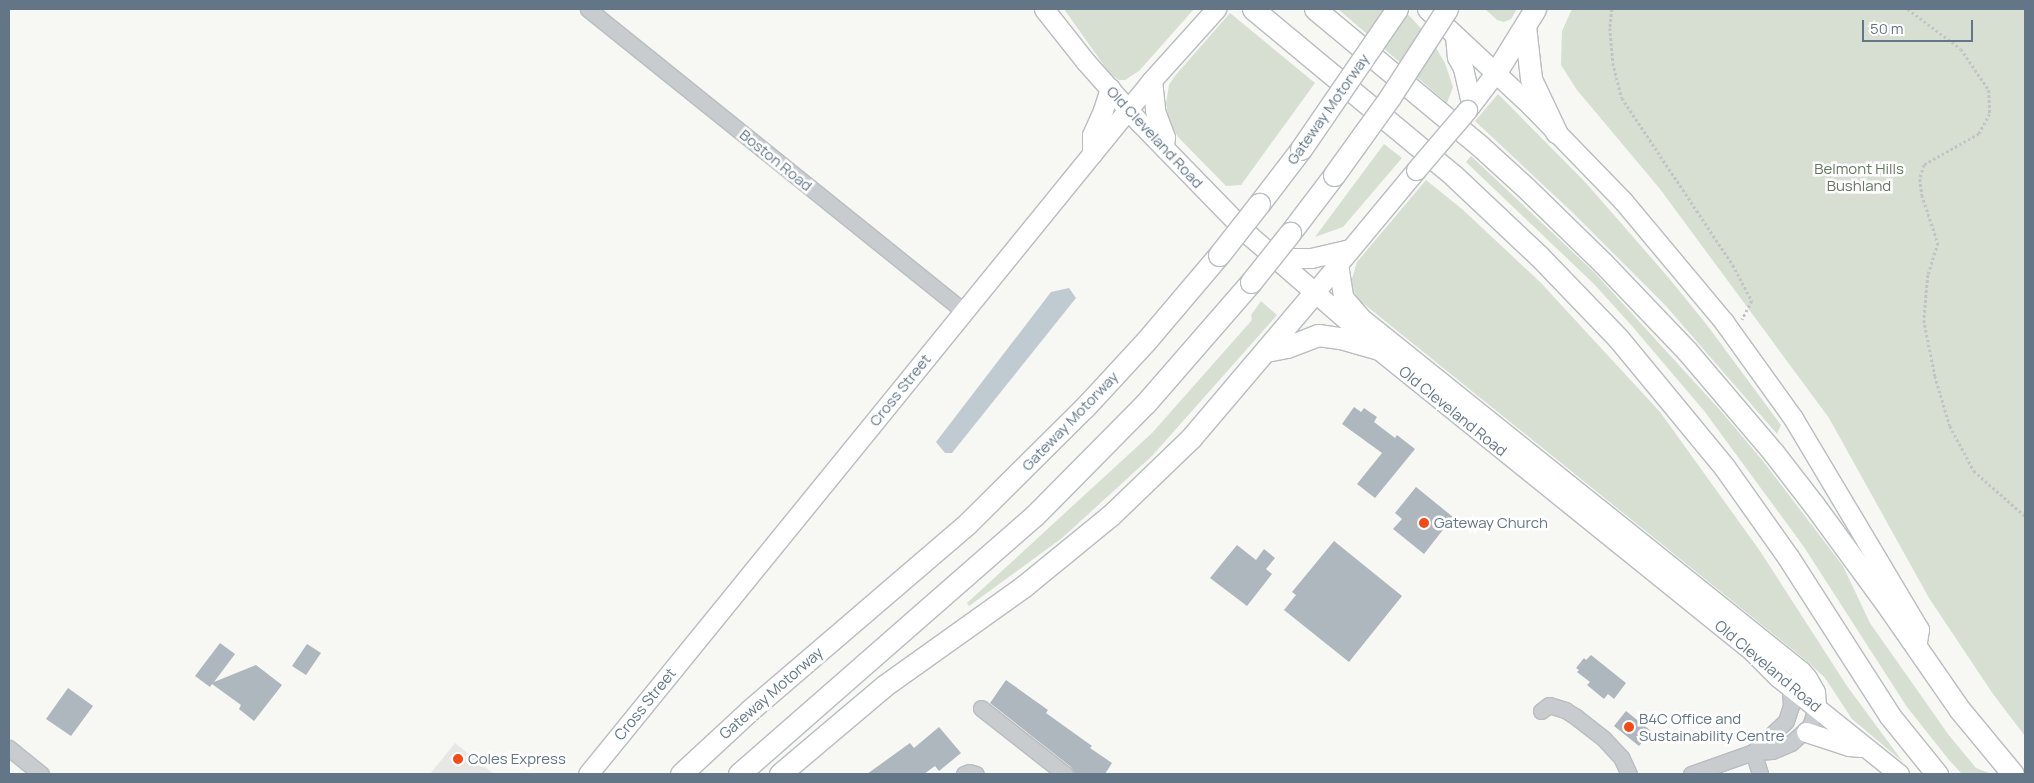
<!DOCTYPE html>
<style>
body{margin:0}
#map{position:relative;width:2034px;height:783px;overflow:hidden;background:#f7f7f3;font-family:Manrope,sans-serif}
div>[style]{position:absolute}
[style*='--x']{left:calc(var(--x)*1px);top:calc(var(--y)*1px);width:calc(var(--w)*1px);rotate:calc(var(--a)*1deg)}
.built>*{inset:0;background:#e7e8e6}
.green>*{inset:0;background:#d7dfd3}
.water>*{inset:0;background:#bfcbd0}
.building>*{inset:0;background:#aeb7bd}
.path>*{height:2.5px;margin-top:-1.25px;transform-origin:0;background:repeating-linear-gradient(90deg,#c1c3c5 0 2.5px,transparent 0 5px)}
.roads{filter:drop-shadow(1px 0 #b9bdc1) drop-shadow(-1px 0 #b9bdc1) drop-shadow(0 1px #b9bdc1) drop-shadow(0 -1px #b9bdc1)}
.minor>*{height:15px;margin:-7.5px;padding:0 7.5px;transform-origin:7.5px;border-radius:7.5px;background:#c8cccf}
.major>*{height:19px;margin:-9.5px;padding:0 9.5px;transform-origin:9.5px;border-radius:9.5px;background:#fff}
.highway>*{height:21px;margin:-10.5px;padding:0 10.5px;transform-origin:10.5px;border-radius:10.5px;background:#fff}
.bridges{filter:drop-shadow(1px 0 #b9bdc1) drop-shadow(-1px 0 #b9bdc1) drop-shadow(0 1px #b9bdc1) drop-shadow(0 -1px #b9bdc1)}
.major-bridge>*{height:19px;margin:-9.5px;padding:0 9.5px;transform-origin:9.5px;border-radius:9.5px;background:#fff}
.highway-bridge>*{height:21px;margin:-10.5px;padding:0 10.5px;transform-origin:10.5px;border-radius:10.5px;background:#fff}
.dots>*{width:14px;height:14px;translate:-50% -50%;box-sizing:border-box;border:2px solid #fff;border-radius:50%}
span{translate:-50% -50%;white-space:nowrap;text-align:center;line-height:1.15;-webkit-text-stroke:5px #fff;paint-order:stroke}
.street-label{font-size:15px;color:#627687}
.park-label{font-size:15px;color:#63785e}
.poi-label{font-size:15px;color:#627687}
.left{translate:0 -50%;text-align:left}
.frame{position:absolute;inset:0;border:10px solid #627687;pointer-events:none}
.scale{position:absolute;left:1862px;top:20px;width:111px;height:22px;box-sizing:border-box;border:2px solid #627687;border-top:0;padding-left:6px;font-size:15px;line-height:18px;white-space:nowrap;color:#627687;-webkit-text-stroke:4px #fff;paint-order:stroke}
</style>
<div id="map">
<div class="built">
<div style="clip-path:polygon(455px 743px,494px 774px,430px 774px)"></div>
</div>
<div class="green">
<div style="clip-path:polygon(1064px 9px,1194px 9px,1139px 71px,1125px 80px,1119px 80px,1110px 74px)"></div>
<div style="clip-path:polygon(1338px 9px,1403px 9px,1430px 38px,1445px 63px,1453px 87px,1447px 103px)"></div>
<div style="clip-path:polygon(1485px 9px,1517px 9px,1511px 19px,1504px 22px,1497px 20px)"></div>
<div style="clip-path:polygon(1572px 9px,2025px 9px,2025px 736px,1993px 694px,1929px 598px,1829px 418px,1660px 189px,1577px 90px,1561px 65px,1562px 31px)"></div>
<div style="clip-path:polygon(1230px 13px,1315px 83px,1241px 185px,1226px 186px,1178px 137px,1169px 121px,1166px 104px,1169px 85px,1174px 77px)"></div>
<div style="clip-path:polygon(1498px 94px,1586px 183px,1668px 277px,1707px 325px,1781px 425px,1777px 434px,1666px 306px,1571px 211px,1475px 121px)"></div>
<div style="clip-path:polygon(1384px 144px,1402px 158px,1343px 227px,1315px 237px)"></div>
<div style="clip-path:polygon(1471px 156px,1594px 272px,1720px 410px,1763px 461px,1843px 566px,1870px 623px,1948px 734px,1976px 768px,1992px 774px,1962px 774px,1949px 760px,1907px 707px,1804px 547px,1705px 412px,1632px 326px,1594px 284px,1466px 162px)"></div>
<div style="clip-path:polygon(1426px 180px,1462px 209px,1541px 283px,1660px 412px,1760px 551px,1847px 686px,1903px 762px,1852px 719px,1825px 678px,1808px 662px,1359px 300px,1353px 290px,1351px 282px,1357px 262px)"></div>
<div style="clip-path:polygon(1261px 301px,1277px 315px,1152px 456px,1062px 538px,969px 606px,967px 603px,1152px 433px,1252px 320px,1251px 315px)"></div>
</div>
<div class="water">
<div style="clip-path:polygon(1069px 288px,1076px 298px,952px 453px,945px 453px,936px 442px,1051px 292px)"></div>
</div>
<div class="building">
<div style="clip-path:polygon(1354px 407px,1361px 412px,1364px 408px,1377px 417px,1374px 422px,1395px 438px,1397px 435px,1415px 449px,1375px 498px,1357px 484px,1382px 453px,1342px 424px)"></div>
<div style="clip-path:polygon(1416px 487px,1453px 517px,1424px 554px,1393px 529px,1402px 519px,1395px 513px)"></div>
<div style="clip-path:polygon(1334px 541px,1402px 596px,1349px 662px,1284px 610px,1296px 595px,1292px 592px)"></div>
<div style="clip-path:polygon(1237px 545px,1256px 560px,1264px 549px,1275px 558px,1266px 569px,1272px 574px,1247px 606px,1210px 578px)"></div>
<div style="clip-path:polygon(220px 643px,235px 654px,214px 682px,256px 665px,282px 685px,254px 721px,239px 709px,241px 705px,212px 684px,210px 687px,195px 676px)"></div>
<div style="clip-path:polygon(307px 644px,321px 653px,306px 675px,292px 666px)"></div>
<div style="clip-path:polygon(1591px 655px,1626px 683px,1614px 699px,1608px 694px,1604px 699px,1587px 685px,1590px 682px,1577px 672px,1579px 670px,1576px 668px,1584px 658px,1586px 660px)"></div>
<div style="clip-path:polygon(1006px 680px,1048px 710px,1046px 713px,1092px 746px,1090px 748px,1112px 763px,1105px 774px,1075px 774px,1071px 767px,990px 703px)"></div>
<div style="clip-path:polygon(68px 688px,93px 706px,71px 736px,46px 719px)"></div>
<div style="clip-path:polygon(1626px 711px,1651px 731px,1639px 746px,1614px 726px)"></div>
<div style="clip-path:polygon(939px 727px,961px 753px,939px 771px,935px 766px,924px 774px,867px 774px,910px 743px,914px 748px)"></div>
</div>
<div class="path">
<div style="--x:1612;--y:9;--w:19;--a:96"></div>
<div style="--x:1610;--y:28;--w:35;--a:85"></div>
<div style="--x:1613;--y:63;--w:36;--a:76"></div>
<div style="--x:1622;--y:98;--w:201;--a:56.4"></div>
<div style="--x:1733;--y:265;--w:41;--a:62.2"></div>
<div style="--x:1752;--y:301;--w:21;--a:118"></div>
<div style="--x:1908;--y:9;--w:66;--a:37"></div>
<div style="--x:1961;--y:49;--w:50;--a:55.7"></div>
<div style="--x:1989;--y:90;--w:24;--a:88"></div>
<div style="--x:1990;--y:114;--w:23;--a:119"></div>
<div style="--x:1979;--y:134;--w:63;--a:150.6"></div>
<div style="--x:1924;--y:165;--w:15;--a:106"></div>
<div style="--x:1920;--y:179;--w:16;--a:83"></div>
<div style="--x:1922;--y:195;--w:51;--a:71.6"></div>
<div style="--x:1938;--y:243;--w:34;--a:107"></div>
<div style="--x:1928;--y:275;--w:45;--a:95.1"></div>
<div style="--x:1924;--y:320;--w:57;--a:78.9"></div>
<div style="--x:1935;--y:376;--w:52;--a:73.3"></div>
<div style="--x:1950;--y:426;--w:51;--a:61.9"></div>
<div style="--x:1974;--y:471;--w:68;--a:41.4"></div>
</div>
<div class="roads">
<div class="minor">
<div style="--x:588;--y:9;--w:482;--a:38.8"></div>
<div style="--x:981;--y:708;--w:107;--a:38.2"></div>
<div style="--x:1541;--y:711;--w:10;--a:-37"></div>
<div style="--x:1549;--y:705;--w:17;--a:17"></div>
<div style="--x:1565;--y:710;--w:13;--a:32"></div>
<div style="--x:1576;--y:717;--w:36;--a:38"></div>
<div style="--x:1604;--y:739;--w:25;--a:47"></div>
<div style="--x:1621;--y:757;--w:19;--a:65"></div>
<div style="--x:9;--y:748;--w:41;--a:39.1"></div>
<div style="--x:1753;--y:752;--w:45;--a:-43.2"></div>
<div style="--x:1786;--y:721;--w:16;--a:-72"></div>
<div style="--x:1791;--y:706;--w:20;--a:-93"></div>
<div style="--x:1753;--y:752;--w:23;--a:72"></div>
<div style="--x:964;--y:774;--w:5;--a:-22"></div>
<div style="--x:969;--y:772;--w:7;--a:16"></div>
<div style="--x:1691;--y:774;--w:66;--a:-19.5"></div>
<div style="--x:1753;--y:752;--w:19;--a:-3"></div>
<div style="--x:1772;--y:751;--w:21;--a:-23"></div>
<div style="--x:1791;--y:743;--w:25;--a:-42"></div>
<div style="--x:1810;--y:726;--w:20;--a:-72"></div>
</div>
<div class="major">
<div style="--x:1044;--y:9;--w:68;--a:51.6"></div>
<div style="--x:1086;--y:62;--w:80;--a:48.5"></div>
<div style="--x:1139;--y:122;--w:159;--a:45.8"></div>
<div style="--x:1250;--y:236;--w:151;--a:41"></div>
<div style="--x:1364;--y:335;--w:20;--a:45"></div>
<div style="--x:1378;--y:349;--w:481;--a:38.9"></div>
<div style="--x:1752;--y:651;--w:37;--a:45"></div>
<div style="--x:1778;--y:677;--w:155;--a:38.7"></div>
<div style="--x:1427;--y:9;--w:141;--a:43"></div>
<div style="--x:1530;--y:105;--w:134;--a:45.9"></div>
<div style="--x:1623;--y:201;--w:158;--a:50.1"></div>
<div style="--x:1724;--y:322;--w:118;--a:54.3"></div>
<div style="--x:1793;--y:418;--w:246;--a:59.2"></div>
<div style="--x:1919;--y:629;--w:18;--a:99"></div>
<div style="--x:1455;--y:35;--w:22;--a:85"></div>
<div style="--x:1457;--y:57;--w:13;--a:61"></div>
<div style="--x:1463;--y:68;--w:37;--a:77"></div>
<div style="--x:1152;--y:80;--w:31;--a:84"></div>
<div style="--x:1155;--y:111;--w:28;--a:69"></div>
<div style="--x:1165;--y:137;--w:8;--a:97"></div>
<div style="--x:1467;--y:110;--w:48;--a:-52.7"></div>
<div style="--x:1092;--y:154;--w:19;--a:-90"></div>
<div style="--x:1092;--y:135;--w:27;--a:-66"></div>
<div style="--x:1103;--y:110;--w:23;--a:-72"></div>
<div style="--x:1275;--y:258;--w:36;--a:0"></div>
<div style="--x:1311;--y:258;--w:40;--a:-13"></div>
<div style="--x:1338;--y:264;--w:33;--a:81"></div>
<div style="--x:1343;--y:297;--w:28;--a:49"></div>
<div style="--x:1361;--y:318;--w:564;--a:38.74"></div>
<div style="--x:1801;--y:671;--w:9;--a:49"></div>
<div style="--x:1807;--y:678;--w:16;--a:60"></div>
<div style="--x:1815;--y:692;--w:15;--a:86"></div>
<div style="--x:1314;--y:293;--w:160;--a:-50.3"></div>
<div style="--x:1806;--y:732;--w:45;--a:18"></div>
<div style="--x:1849;--y:746;--w:12;--a:5"></div>
<div style="--x:588;--y:774;--w:894;--a:-50.9"></div>
<div style="--x:1152;--y:80;--w:96;--a:-48"></div>
</div>
<div class="highway">
<div style="--x:1253;--y:9;--w:261;--a:39.7"></div>
<div style="--x:1454;--y:176;--w:117;--a:43.3"></div>
<div style="--x:1539;--y:256;--w:114;--a:46.1"></div>
<div style="--x:1618;--y:338;--w:168;--a:50.5"></div>
<div style="--x:1725;--y:468;--w:109;--a:54.7"></div>
<div style="--x:1788;--y:557;--w:189;--a:57.3"></div>
<div style="--x:1890;--y:716;--w:75;--a:51"></div>
<div style="--x:1315;--y:9;--w:214;--a:39.7"></div>
<div style="--x:1480;--y:146;--w:59;--a:42.3"></div>
<div style="--x:1524;--y:186;--w:110;--a:44.3"></div>
<div style="--x:1603;--y:263;--w:122;--a:46.3"></div>
<div style="--x:1687;--y:351;--w:133;--a:49.6"></div>
<div style="--x:1773;--y:452;--w:67;--a:52.3"></div>
<div style="--x:1814;--y:505;--w:129;--a:53.8"></div>
<div style="--x:1890;--y:609;--w:123;--a:55.3"></div>
<div style="--x:1960;--y:710;--w:83;--a:50.4"></div>
<div style="--x:1525;--y:26;--w:53;--a:83.5"></div>
<div style="--x:1531;--y:79;--w:59;--a:64.7"></div>
<div style="--x:1496;--y:72;--w:74;--a:-58.2"></div>
<div style="--x:1259;--y:204;--w:69;--a:-52.6"></div>
<div style="--x:1290;--y:233;--w:73;--a:-52.8"></div>
<div style="--x:1266;--y:351;--w:21;--a:-11"></div>
<div style="--x:1287;--y:347;--w:33;--a:-21"></div>
<div style="--x:1318;--y:335;--w:22;--a:8"></div>
<div style="--x:1340;--y:338;--w:40;--a:16"></div>
<div style="--x:681;--y:774;--w:94;--a:-42.8"></div>
<div style="--x:750;--y:710;--w:287;--a:-40.6"></div>
<div style="--x:968;--y:523;--w:163;--a:-44.8"></div>
<div style="--x:1084;--y:408;--w:91;--a:-47.2"></div>
<div style="--x:1146;--y:341;--w:113;--a:-49.7"></div>
<div style="--x:739;--y:774;--w:392;--a:-41.2"></div>
<div style="--x:1034;--y:516;--w:158;--a:-45.3"></div>
<div style="--x:1145;--y:404;--w:162;--a:-49"></div>
<div style="--x:780;--y:774;--w:136;--a:-40.2"></div>
<div style="--x:884;--y:686;--w:172;--a:-35.5"></div>
<div style="--x:1024;--y:586;--w:112;--a:-39.2"></div>
<div style="--x:1111;--y:515;--w:111;--a:-43.9"></div>
<div style="--x:1191;--y:438;--w:190;--a:-49.7"></div>
</div>
</div>
<div class="bridges">
<div class="major-bridge">
<div style="--x:1416;--y:170;--w:79;--a:-49.6"></div>
</div>
<div class="highway-bridge">
<div style="--x:1301;--y:149;--w:170;--a:-55.6"></div>
<div style="--x:1334;--y:175;--w:96;--a:-54.3"></div>
<div style="--x:1390;--y:97;--w:105;--a:-57.1"></div>
<div style="--x:1219;--y:255;--w:65;--a:-51.9"></div>
<div style="--x:1251;--y:282;--w:63;--a:-51.5"></div>
</div>
</div>
<div class="dots">
<div style="left:1424px;top:523px;background:#f64913"></div>
<div style="left:1629px;top:727px;background:#f64913"></div>
<div style="left:458px;top:759px;background:#f64913"></div>
</div>
<div class="street-label">
<span style="left:1328px;top:109px;rotate:-55deg">Gateway Motorway</span>
<span style="left:1155px;top:137px;rotate:47deg">Old Cleveland Road</span>
<span style="left:776px;top:160px;rotate:39deg">Boston Road</span>
<span style="left:900px;top:390px;rotate:-51deg">Cross Street</span>
<span style="left:1453px;top:411px;rotate:39deg">Old Cleveland Road</span>
<span style="left:1070px;top:421px;rotate:-46deg">Gateway Motorway</span>
<span style="left:1768px;top:666px;rotate:40deg">Old Cleveland Road</span>
<span style="left:771px;top:693px;rotate:-41deg">Gateway Motorway</span>
<span style="left:645px;top:704px;rotate:-51deg">Cross Street</span>
</div>
<div class="park-label">
<span style="left:1859px;top:177px">Belmont Hills<br>Bushland</span>
</div>
<div class="poi-label">
<span class="left" style="left:1434px;top:523px">Gateway Church</span>
<span class="left" style="left:1639px;top:727px">B4C Office and<br>Sustainability Centre</span>
<span class="left" style="left:468px;top:759px">Coles Express</span>
</div>
<div class="frame"></div>
<div class="scale">50 m</div>
</div>
